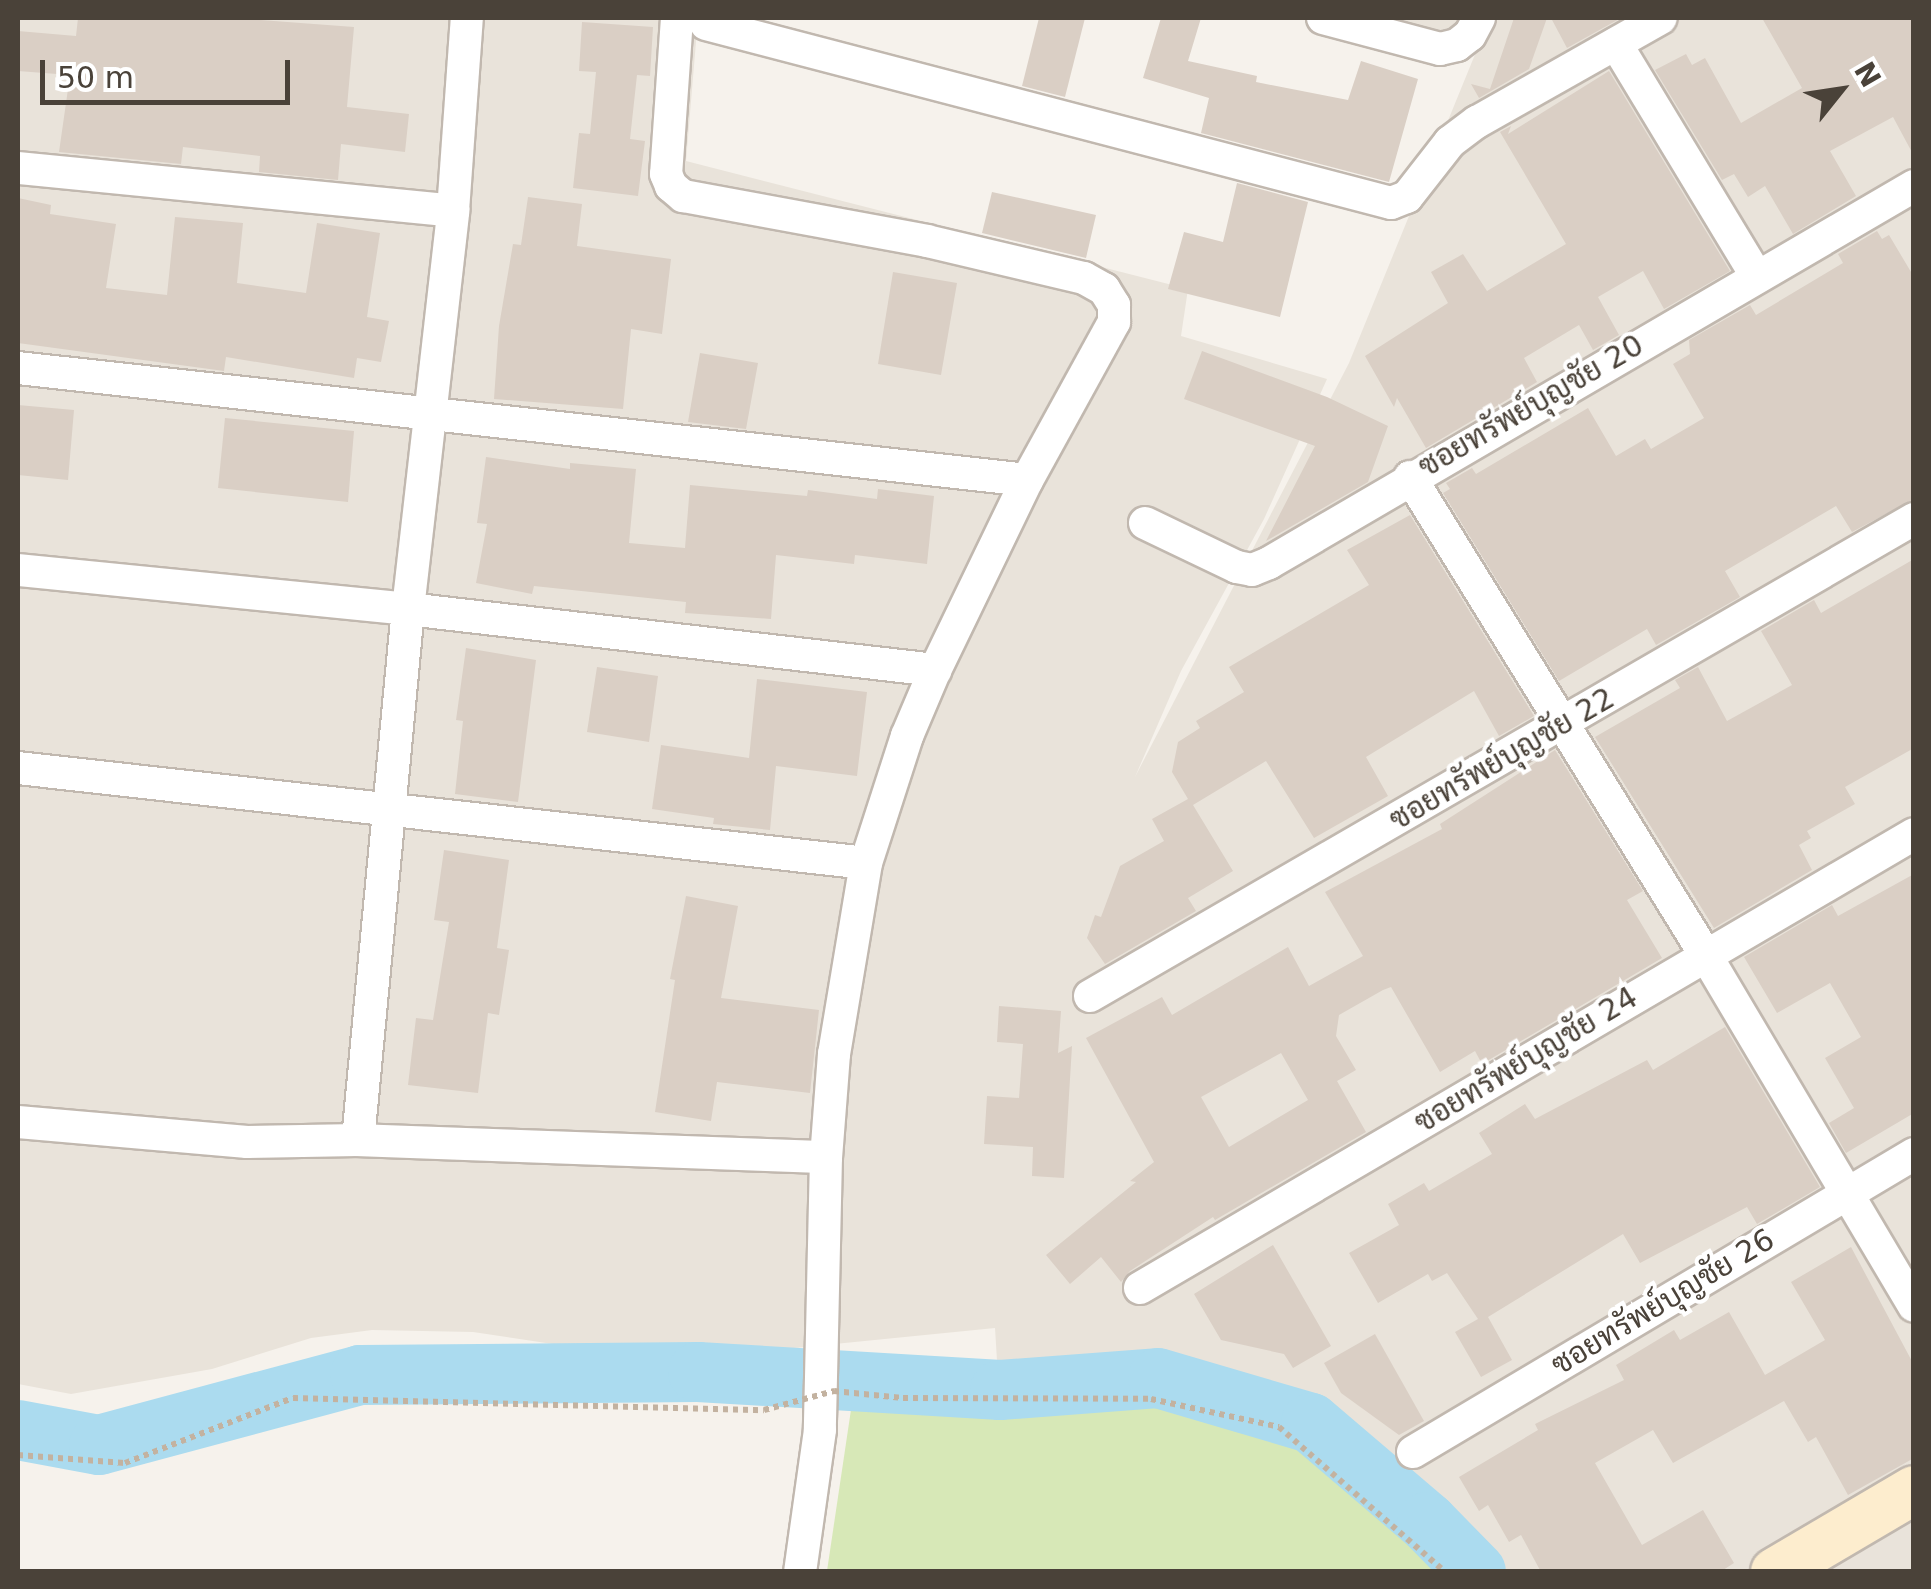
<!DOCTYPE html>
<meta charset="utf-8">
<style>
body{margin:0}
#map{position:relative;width:1931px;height:1589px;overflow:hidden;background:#f6f2ec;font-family:"DejaVu Sans",Sarabun,sans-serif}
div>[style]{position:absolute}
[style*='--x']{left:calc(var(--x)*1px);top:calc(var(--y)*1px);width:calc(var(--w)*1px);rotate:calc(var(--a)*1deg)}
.residential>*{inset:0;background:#e9e3da}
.green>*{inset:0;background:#d7e8b7}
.river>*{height:60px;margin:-30px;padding:0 30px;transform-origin:30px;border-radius:30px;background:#abdbef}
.building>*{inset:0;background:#dacfc5}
.roads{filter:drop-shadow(2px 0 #c1b8af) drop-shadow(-2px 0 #c1b8af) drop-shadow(0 2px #c1b8af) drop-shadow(0 -2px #c1b8af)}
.street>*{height:32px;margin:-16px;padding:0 16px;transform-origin:16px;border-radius:16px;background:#fff}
.secondary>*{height:48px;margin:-24px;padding:0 24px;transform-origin:24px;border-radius:24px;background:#fdedce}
.path-bridge>*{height:6px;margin-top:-3px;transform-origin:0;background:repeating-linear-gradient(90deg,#c3b2a0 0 5px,transparent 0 10px)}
span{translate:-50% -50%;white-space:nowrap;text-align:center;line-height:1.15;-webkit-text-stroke:8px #fff;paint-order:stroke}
.street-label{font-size:30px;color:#4a4239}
.frame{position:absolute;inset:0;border:20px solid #4a4239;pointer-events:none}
.north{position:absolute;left:1791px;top:40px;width:100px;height:100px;-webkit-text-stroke:8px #fff;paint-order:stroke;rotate:60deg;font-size:28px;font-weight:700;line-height:40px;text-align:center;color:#4a4239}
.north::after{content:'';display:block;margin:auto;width:35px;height:45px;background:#4a4239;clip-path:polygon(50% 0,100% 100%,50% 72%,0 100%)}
.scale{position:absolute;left:40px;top:60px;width:250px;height:45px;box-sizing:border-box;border:5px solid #4a4239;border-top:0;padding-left:12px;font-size:30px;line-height:35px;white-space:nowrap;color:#4a4239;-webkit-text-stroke:8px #fff;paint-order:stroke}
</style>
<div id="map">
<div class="residential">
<div style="clip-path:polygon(18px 18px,698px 18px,686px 161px,1188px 289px,1181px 336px,1327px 379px,1264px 519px,1181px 671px,1135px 777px,1349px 363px,1476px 52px,1460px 55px,1303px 18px,1913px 18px,1913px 1571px,1470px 1571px,1393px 1486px,1227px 1380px,998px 1377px,995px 1328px,665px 1361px,473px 1332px,372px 1330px,311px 1338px,212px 1369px,71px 1394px,18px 1384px)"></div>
</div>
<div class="green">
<div style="clip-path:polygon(1151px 1399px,1270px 1425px,1367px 1502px,1434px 1571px,827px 1571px,852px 1403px)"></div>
</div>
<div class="river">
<div style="--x:18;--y:1430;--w:82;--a:10.5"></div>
<div style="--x:99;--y:1445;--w:270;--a:-15"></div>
<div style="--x:360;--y:1375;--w:338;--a:-0.5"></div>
<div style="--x:698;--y:1372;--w:303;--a:3.4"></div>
<div style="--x:1000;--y:1390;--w:158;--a:-4.3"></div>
<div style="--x:1158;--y:1378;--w:159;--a:16.4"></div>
<div style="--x:1311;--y:1423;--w:153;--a:40.5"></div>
<div style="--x:1427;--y:1522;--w:70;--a:45.6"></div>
</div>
<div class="building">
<div style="clip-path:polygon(78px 18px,234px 18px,354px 27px,347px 107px,409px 114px,405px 152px,341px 144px,338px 180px,259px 172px,260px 156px,183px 147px,181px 164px,59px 152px,70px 75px,18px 71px,18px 31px,76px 36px)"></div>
<div style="clip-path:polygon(1039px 18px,1085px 18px,1065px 97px,1022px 86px)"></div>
<div style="clip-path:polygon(1161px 18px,1201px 18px,1188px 61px,1257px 76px,1256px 82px,1348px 100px,1361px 61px,1418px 79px,1389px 182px,1201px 133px,1209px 98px,1143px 78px)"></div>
<div style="clip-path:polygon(1514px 18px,1547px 18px,1529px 69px,1479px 98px,1471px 84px,1490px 89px)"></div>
<div style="clip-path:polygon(1551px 18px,1621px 18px,1567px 48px)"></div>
<div style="clip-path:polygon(1762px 18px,1914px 18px,1914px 156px,1893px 117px,1830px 151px,1856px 196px,1793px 234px,1765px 186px,1748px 197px,1734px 174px,1722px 180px,1655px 70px,1686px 54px,1692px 65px,1705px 58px,1741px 123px,1802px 88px)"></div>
<div style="clip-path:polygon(582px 22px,653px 27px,650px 76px,637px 75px,630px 139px,645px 141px,638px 196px,573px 188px,579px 133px,590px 134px,596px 72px,579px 71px)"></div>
<div style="clip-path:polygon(1609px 71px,1730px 271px,1664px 309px,1643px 271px,1598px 297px,1619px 335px,1593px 350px,1579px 325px,1524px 358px,1537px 382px,1426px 448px,1397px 398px,1394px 407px,1365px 356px,1448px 303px,1431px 272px,1463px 254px,1487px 291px,1566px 244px,1500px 132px,1511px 126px,1508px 134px)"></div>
<div style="clip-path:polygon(1237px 183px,1308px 202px,1280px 317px,1168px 289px,1184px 232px,1223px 242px)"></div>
<div style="clip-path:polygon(992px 192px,1096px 215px,1086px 258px,982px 233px)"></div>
<div style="clip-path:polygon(528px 197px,582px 204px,577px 246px,671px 259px,662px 334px,631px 329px,623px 409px,494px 399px,499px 326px,513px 244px,521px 245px)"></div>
<div style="clip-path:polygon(18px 198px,51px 205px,50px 214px,116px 224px,106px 288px,167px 295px,175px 217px,243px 223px,237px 283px,306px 293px,317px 223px,380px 233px,367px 317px,389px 321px,381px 362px,357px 358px,354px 378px,226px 357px,224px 371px,18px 343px)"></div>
<div style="clip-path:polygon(1877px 231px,1882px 239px,1889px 235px,1914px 277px,1914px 499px,1852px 532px,1836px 506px,1725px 571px,1740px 597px,1656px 645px,1647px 629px,1559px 681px,1443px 493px,1450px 489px,1446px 483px,1472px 468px,1476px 474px,1588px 408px,1616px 456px,1645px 439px,1651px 449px,1704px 418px,1673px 364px,1690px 354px,1689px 340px,1750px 305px,1756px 315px,1843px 263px,1838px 254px)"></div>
<div style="clip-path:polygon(893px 272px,957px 283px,941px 375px,878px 364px)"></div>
<div style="clip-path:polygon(1202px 351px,1327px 397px,1388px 426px,1368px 482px,1266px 541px,1315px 446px,1184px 399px)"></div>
<div style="clip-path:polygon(700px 353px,758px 363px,746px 429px,688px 422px)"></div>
<div style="clip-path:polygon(18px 405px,74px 410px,68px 480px,18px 475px)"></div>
<div style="clip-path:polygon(225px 418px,354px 431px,348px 502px,218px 488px)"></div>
<div style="clip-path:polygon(486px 457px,570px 469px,570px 463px,636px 469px,629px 543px,685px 548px,690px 485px,807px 496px,808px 490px,877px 499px,878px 489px,934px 496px,927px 564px,855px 555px,854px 564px,776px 555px,771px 619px,685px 613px,686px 602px,534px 586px,532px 594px,476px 583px,487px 524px,477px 523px)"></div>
<div style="clip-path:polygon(1410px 515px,1534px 716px,1499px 736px,1474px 691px,1366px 757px,1388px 796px,1314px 838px,1266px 761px,1193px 805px,1233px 871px,1188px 898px,1196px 911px,1105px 964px,1087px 938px,1095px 915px,1101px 917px,1120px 866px,1164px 841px,1152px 819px,1188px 799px,1172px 772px,1178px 742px,1200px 728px,1196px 721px,1244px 692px,1229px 667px,1369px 585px,1347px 550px)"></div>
<div style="clip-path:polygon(1914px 559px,1914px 748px,1845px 787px,1855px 804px,1807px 831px,1811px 838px,1799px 845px,1812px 870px,1714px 928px,1595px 737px,1680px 688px,1675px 680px,1698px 667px,1727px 721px,1792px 685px,1761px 631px,1814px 600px,1821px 613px)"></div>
<div style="clip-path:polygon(466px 648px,536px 660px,518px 802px,455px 794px,463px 721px,456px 720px)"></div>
<div style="clip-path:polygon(597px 667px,658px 676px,649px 742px,587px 732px)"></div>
<div style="clip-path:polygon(757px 679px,867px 692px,857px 776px,776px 766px,770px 830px,713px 824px,714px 818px,652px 809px,661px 745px,749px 758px)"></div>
<div style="clip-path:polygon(evenodd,1555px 750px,1643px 891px,1627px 900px,1662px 958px,1482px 1064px,1475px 1051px,1440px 1072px,1391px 987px,1383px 990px,1339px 1015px,1336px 1036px,1356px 1070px,1337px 1081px,1366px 1132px,1215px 1220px,1213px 1217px,1130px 1271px,1121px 1282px,1101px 1257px,1070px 1284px,1046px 1255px,1136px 1182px,1130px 1181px,1154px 1162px,1086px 1038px,1162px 997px,1172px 1015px,1288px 947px,1309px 986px,1363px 956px,1325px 892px,1442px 829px,1440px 824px,1555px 750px,1281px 1053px,1308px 1100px,1229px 1147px,1201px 1097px,1281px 1053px)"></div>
<div style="clip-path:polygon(444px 850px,509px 860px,497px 948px,509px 950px,499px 1015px,488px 1013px,478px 1093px,408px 1085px,416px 1018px,433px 1020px,449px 922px,434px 920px)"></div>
<div style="clip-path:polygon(1914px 874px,1914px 1113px,1846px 1153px,1829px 1123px,1854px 1108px,1825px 1058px,1861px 1037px,1830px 983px,1777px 1013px,1744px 957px,1832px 905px,1838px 916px)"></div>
<div style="clip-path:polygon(686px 896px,738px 906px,721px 998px,819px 1010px,810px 1093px,717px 1082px,711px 1121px,655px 1112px,675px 980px,670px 979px)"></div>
<div style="clip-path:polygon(999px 1006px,1061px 1011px,1058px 1053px,1072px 1046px,1064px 1178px,1032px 1176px,1033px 1147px,984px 1144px,987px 1096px,1019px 1098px,1023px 1044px,997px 1042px)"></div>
<div style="clip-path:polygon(1725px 1027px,1820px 1187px,1757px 1224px,1747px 1207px,1640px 1263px,1623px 1234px,1488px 1317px,1512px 1360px,1481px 1377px,1455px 1332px,1478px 1319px,1447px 1273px,1432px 1281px,1428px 1274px,1378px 1303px,1349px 1253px,1399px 1225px,1388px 1204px,1424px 1183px,1429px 1191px,1492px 1154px,1479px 1133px,1525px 1104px,1535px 1119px,1647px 1060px,1653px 1070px)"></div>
<div style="clip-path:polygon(1273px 1245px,1331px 1346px,1293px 1368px,1284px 1354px,1221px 1340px,1194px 1294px)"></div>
<div style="clip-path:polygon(1851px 1247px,1914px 1365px,1914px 1458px,1848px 1495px,1816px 1437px,1808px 1442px,1784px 1401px,1673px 1463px,1653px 1430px,1595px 1463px,1642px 1545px,1703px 1510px,1734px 1563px,1720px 1572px,1541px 1572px,1521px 1535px,1509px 1542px,1488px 1505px,1479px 1511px,1459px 1477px,1538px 1430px,1535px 1424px,1624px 1380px,1616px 1365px,1674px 1330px,1680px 1340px,1729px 1312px,1765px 1375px,1825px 1340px,1791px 1282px)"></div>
<div style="clip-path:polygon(1375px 1334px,1424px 1421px,1399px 1435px,1341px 1393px,1324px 1363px)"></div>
</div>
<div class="roads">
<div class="street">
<div style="--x:677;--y:18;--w:156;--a:94"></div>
<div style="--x:666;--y:174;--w:13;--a:67"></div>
<div style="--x:671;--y:186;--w:16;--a:40"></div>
<div style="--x:683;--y:196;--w:248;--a:10.4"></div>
<div style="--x:927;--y:241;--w:161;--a:13.3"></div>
<div style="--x:1084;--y:278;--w:23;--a:29"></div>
<div style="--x:1104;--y:289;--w:19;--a:58"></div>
<div style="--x:1114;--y:305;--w:17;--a:90"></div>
<div style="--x:1114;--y:322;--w:180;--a:118.8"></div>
<div style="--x:1027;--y:480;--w:211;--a:115.8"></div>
<div style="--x:935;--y:670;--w:72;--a:113"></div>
<div style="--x:907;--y:736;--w:133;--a:107.9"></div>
<div style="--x:866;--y:863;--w:194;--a:99.5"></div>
<div style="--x:834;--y:1054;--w:103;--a:94.4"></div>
<div style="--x:826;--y:1157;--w:273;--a:91.3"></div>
<div style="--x:820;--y:1430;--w:143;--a:98"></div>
<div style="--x:1323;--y:18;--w:121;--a:14.8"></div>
<div style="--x:1440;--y:49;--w:17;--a:-13"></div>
<div style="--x:1457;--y:45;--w:16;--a:-38"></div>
<div style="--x:1470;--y:35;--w:19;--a:-62"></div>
<div style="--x:706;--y:24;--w:708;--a:14.64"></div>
<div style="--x:1391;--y:203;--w:17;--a:-21"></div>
<div style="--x:1407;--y:197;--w:70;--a:-52"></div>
<div style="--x:1450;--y:142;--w:34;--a:-37"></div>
<div style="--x:1477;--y:122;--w:211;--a:-29.5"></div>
<div style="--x:1616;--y:44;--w:272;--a:58.8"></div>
<div style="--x:18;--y:168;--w:437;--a:5.6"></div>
<div style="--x:18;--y:368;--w:1015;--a:6.33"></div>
<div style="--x:1410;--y:477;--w:561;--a:58.27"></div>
<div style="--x:1705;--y:954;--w:409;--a:59.3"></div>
<div style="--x:1145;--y:523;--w:102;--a:25.6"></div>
<div style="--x:1237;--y:567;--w:15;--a:11"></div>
<div style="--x:1252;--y:570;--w:18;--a:-22"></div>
<div style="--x:1269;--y:563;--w:747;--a:-30.31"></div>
<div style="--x:18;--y:570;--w:392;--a:5.7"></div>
<div style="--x:408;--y:609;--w:531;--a:6.6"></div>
<div style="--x:18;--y:768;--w:853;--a:6.39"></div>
<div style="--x:1090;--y:996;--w:952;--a:-30.07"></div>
<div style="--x:18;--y:1122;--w:230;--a:5"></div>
<div style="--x:247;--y:1142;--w:111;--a:-1"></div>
<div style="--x:358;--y:1140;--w:533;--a:-84.62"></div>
<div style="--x:408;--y:609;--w:401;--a:-83.5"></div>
<div style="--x:453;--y:211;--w:194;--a:-85.9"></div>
<div style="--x:358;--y:1140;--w:468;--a:2.1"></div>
<div style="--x:1140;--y:1288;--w:897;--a:-30.39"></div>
<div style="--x:1413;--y:1452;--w:583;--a:-30.74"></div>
</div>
<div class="secondary">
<div style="--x:1775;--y:1572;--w:161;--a:-30.5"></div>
</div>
</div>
<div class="path-bridge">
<div style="--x:18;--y:1455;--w:107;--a:4.3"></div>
<div style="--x:125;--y:1463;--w:180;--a:-21.2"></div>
<div style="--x:293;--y:1398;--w:471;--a:1.5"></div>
<div style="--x:764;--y:1410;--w:73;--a:-15.2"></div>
<div style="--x:834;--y:1391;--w:69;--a:5.8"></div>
<div style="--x:903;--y:1398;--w:248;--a:0.2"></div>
<div style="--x:1151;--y:1399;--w:131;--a:12.3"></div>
<div style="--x:1279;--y:1427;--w:220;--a:41.1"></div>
</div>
<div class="street-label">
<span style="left:1531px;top:406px;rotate:-30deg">ซอยทรัพย์บุญชัย 20</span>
<span style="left:1502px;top:759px;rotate:-30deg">ซอยทรัพย์บุญชัย 22</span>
<span style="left:1526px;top:1060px;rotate:-31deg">ซอยทรัพย์บุญชัย 24</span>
<span style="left:1663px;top:1302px;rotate:-31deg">ซอยทรัพย์บุญชัย 26</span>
</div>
<div class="frame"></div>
<div class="north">N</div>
<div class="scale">50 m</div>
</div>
